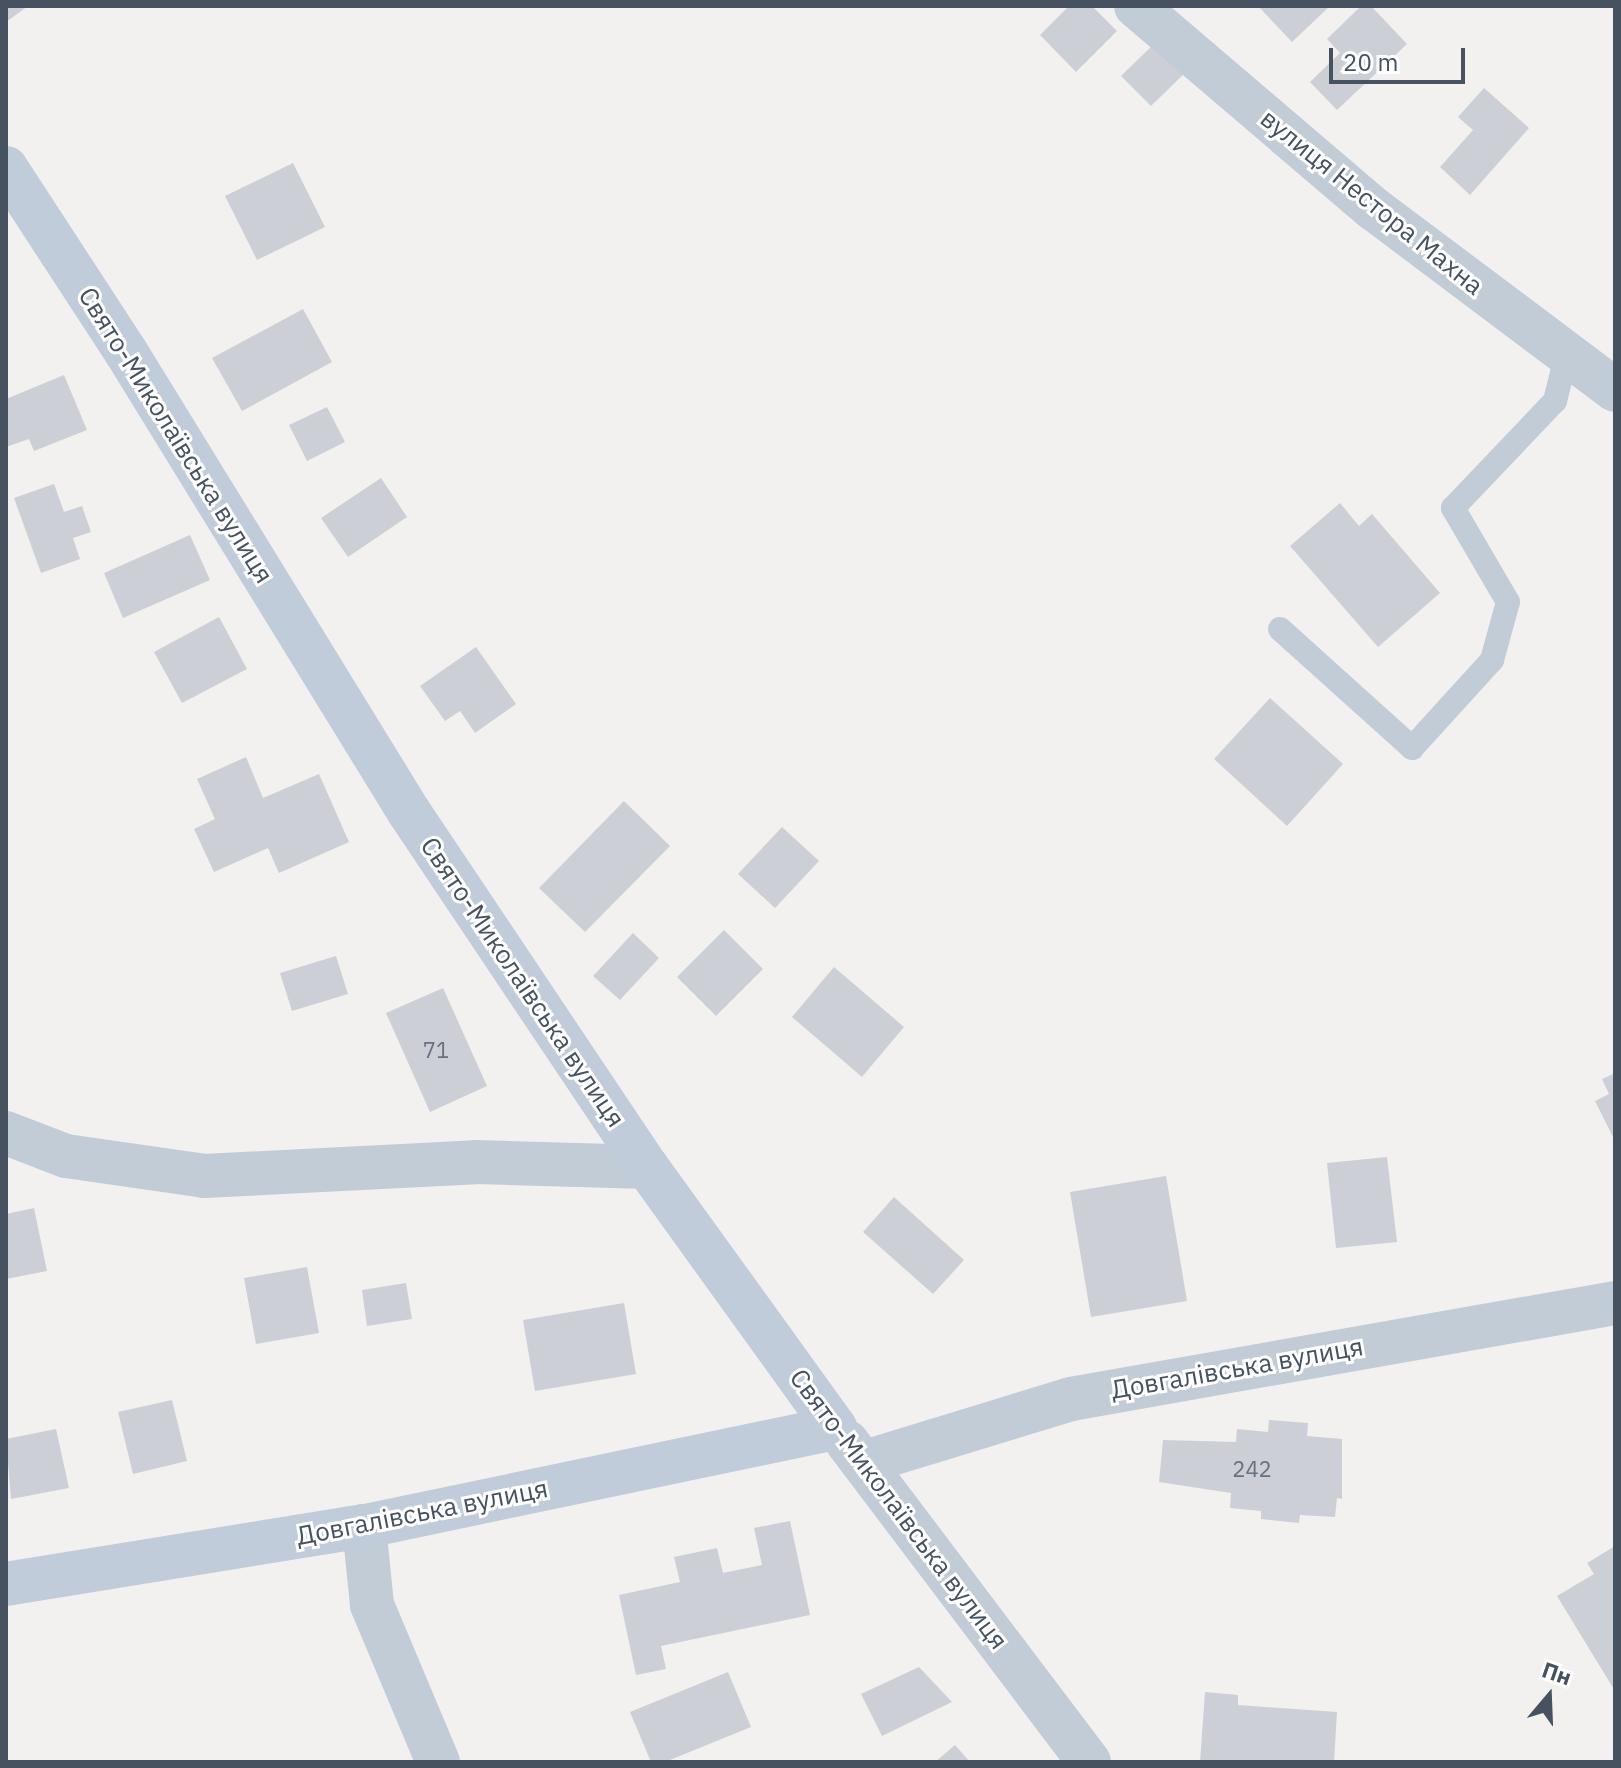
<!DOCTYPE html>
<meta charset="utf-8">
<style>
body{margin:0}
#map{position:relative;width:1621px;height:1768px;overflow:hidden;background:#f3f0f0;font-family:"IBM Plex Sans",sans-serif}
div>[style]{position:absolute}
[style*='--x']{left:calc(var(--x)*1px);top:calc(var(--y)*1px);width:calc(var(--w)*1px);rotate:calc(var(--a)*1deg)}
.building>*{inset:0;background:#cccfd6}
.lane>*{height:24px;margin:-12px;padding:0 12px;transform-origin:12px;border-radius:12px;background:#c2ccd7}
.street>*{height:44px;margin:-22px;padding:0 22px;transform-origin:22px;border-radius:22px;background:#c2ccd7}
.secondary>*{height:44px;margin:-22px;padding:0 22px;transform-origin:22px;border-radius:22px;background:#c1ccdb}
span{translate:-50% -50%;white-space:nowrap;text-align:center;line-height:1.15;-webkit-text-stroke:6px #fff;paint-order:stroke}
.number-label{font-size:22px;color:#68717e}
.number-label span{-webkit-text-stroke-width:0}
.street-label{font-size:26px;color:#465260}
.frame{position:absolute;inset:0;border:8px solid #465260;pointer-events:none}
.north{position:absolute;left:1509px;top:1656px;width:80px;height:80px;-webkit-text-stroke:6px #fff;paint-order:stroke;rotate:19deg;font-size:22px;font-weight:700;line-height:32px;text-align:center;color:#465260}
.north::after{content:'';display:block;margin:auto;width:28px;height:36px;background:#465260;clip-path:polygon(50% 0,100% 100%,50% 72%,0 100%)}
.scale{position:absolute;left:1329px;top:48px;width:136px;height:36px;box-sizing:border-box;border:4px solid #465260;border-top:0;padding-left:10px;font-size:24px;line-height:28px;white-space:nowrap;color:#465260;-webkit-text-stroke:6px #fff;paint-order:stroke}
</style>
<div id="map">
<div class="building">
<div style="clip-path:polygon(6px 6px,28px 6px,6px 22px)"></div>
<div style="clip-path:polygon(1069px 6px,1092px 6px,1117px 31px,1076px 72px,1040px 35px)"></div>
<div style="clip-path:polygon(1258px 6px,1330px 6px,1292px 42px)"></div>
<div style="clip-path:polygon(1361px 6px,1371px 6px,1407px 44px,1337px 110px,1310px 82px,1340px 53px,1327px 39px)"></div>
<div style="clip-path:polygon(1157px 41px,1187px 71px,1151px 106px,1121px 76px)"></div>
<div style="clip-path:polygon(1484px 88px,1529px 128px,1470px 195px,1440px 167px,1473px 130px,1458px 117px)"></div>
<div style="clip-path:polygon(293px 163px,325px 227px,257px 260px,225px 196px)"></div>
<div style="clip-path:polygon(303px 309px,332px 362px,242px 411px,212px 358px)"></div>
<div style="clip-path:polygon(64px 375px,87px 430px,34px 451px,29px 439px,6px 447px,6px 399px)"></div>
<div style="clip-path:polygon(327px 407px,345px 442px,307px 461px,289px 425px)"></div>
<div style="clip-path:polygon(381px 478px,407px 517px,348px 557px,321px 518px)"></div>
<div style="clip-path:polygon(54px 484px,64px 512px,82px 506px,91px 532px,73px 538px,80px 559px,41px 573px,14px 498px)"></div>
<div style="clip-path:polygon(1340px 503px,1359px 526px,1372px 514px,1440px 593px,1378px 647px,1290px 546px)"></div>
<div style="clip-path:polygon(190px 535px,210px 580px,123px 618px,104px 573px)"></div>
<div style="clip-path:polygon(219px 617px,247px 669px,182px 703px,154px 652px)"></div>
<div style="clip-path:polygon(476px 647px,516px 704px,475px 733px,460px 711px,445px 721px,420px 686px)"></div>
<div style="clip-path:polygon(1270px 698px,1343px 764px,1287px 826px,1214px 759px)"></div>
<div style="clip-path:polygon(246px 757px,263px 798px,319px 774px,349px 842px,279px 873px,268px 848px,214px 872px,194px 829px,215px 819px,197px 779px)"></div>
<div style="clip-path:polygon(624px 801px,670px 846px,585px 932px,539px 888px)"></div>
<div style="clip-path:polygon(782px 827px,819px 861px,775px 908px,738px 874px)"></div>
<div style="clip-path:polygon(724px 930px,763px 969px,716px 1016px,677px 977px)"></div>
<div style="clip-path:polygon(633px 933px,659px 958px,620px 1000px,593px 976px)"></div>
<div style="clip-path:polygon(336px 956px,348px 994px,292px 1011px,280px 973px)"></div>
<div style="clip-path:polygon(834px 967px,904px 1027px,862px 1077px,792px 1017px)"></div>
<div style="clip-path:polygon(443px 988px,487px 1086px,430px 1112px,386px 1013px)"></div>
<div style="clip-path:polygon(1615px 1073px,1615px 1141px,1595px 1101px,1609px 1094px,1602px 1079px)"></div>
<div style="clip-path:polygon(1387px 1157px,1397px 1242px,1336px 1248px,1327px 1163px)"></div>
<div style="clip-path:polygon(1166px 1176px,1187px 1301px,1091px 1317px,1070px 1192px)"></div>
<div style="clip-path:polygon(894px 1197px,964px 1260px,933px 1294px,863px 1232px)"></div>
<div style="clip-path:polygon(34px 1208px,47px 1271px,6px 1279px,6px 1214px)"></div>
<div style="clip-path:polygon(307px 1267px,319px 1333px,256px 1344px,244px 1278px)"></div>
<div style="clip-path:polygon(406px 1283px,412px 1319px,367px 1326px,362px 1290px)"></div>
<div style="clip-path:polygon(624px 1303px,636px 1374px,535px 1391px,523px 1320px)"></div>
<div style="clip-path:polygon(172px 1400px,187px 1461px,133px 1474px,118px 1412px)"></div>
<div style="clip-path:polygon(1269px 1420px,1308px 1423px,1307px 1436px,1342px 1439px,1342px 1499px,1337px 1498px,1335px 1517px,1300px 1515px,1299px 1523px,1261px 1519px,1261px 1511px,1230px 1508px,1231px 1493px,1159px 1482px,1163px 1440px,1236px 1442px,1237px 1429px,1268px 1432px)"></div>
<div style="clip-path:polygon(56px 1429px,69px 1488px,11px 1499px,6px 1439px)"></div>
<div style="clip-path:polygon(790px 1521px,810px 1615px,661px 1646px,666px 1669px,636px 1675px,619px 1595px,680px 1582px,674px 1557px,717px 1548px,723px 1573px,762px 1565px,754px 1528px)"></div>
<div style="clip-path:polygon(1615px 1546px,1615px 1691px,1557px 1596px,1594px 1574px,1587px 1563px)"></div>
<div style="clip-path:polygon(919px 1667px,952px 1702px,882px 1736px,861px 1694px)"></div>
<div style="clip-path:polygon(728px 1672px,751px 1727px,665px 1762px,651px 1762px,630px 1712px)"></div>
<div style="clip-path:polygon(1205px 1692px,1238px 1695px,1238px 1705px,1337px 1712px,1334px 1762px,1200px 1762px)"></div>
<div style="clip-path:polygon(955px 1745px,970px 1762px,935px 1762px)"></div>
</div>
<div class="lane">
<div style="--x:1280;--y:629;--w:178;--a:42"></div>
<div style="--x:1412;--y:748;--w:119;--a:-47.7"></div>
<div style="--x:1492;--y:660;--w:60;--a:-74.6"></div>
<div style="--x:1508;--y:602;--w:109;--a:-120.3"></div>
<div style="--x:1453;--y:508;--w:148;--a:-46.4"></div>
<div style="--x:1555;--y:401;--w:45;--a:-76"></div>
</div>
<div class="street">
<div style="--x:1136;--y:6;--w:313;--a:40.5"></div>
<div style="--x:1374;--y:209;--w:301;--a:36.9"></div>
<div style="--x:6;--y:1133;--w:64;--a:21"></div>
<div style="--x:66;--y:1156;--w:139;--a:8.2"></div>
<div style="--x:204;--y:1176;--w:272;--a:-2.9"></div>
<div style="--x:476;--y:1162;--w:171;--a:1.7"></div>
<div style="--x:847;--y:1442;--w:401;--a:52.9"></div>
<div style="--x:865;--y:1462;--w:215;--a:-17"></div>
<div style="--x:1071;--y:1399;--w:552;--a:-10.01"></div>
<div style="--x:364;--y:1526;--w:79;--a:84.2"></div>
<div style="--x:372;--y:1605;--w:170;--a:67.2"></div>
</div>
<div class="secondary">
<div style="--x:6;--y:168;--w:220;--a:56.9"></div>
<div style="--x:126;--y:352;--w:540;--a:58.4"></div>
<div style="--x:409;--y:812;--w:427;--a:56.2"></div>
<div style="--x:647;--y:1167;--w:322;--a:54.2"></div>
<div style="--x:835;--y:1428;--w:481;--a:168.2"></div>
<div style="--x:364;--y:1526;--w:363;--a:170.8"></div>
</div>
<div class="number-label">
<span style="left:436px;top:1050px">71</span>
<span style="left:1252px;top:1469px">242</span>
</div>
<div class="street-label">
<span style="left:1372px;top:202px;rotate:39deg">вулиця Нестора Махна</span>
<span style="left:176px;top:435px;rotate:58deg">Свято-Миколаївська вулиця</span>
<span style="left:523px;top:982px;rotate:56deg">Свято-Миколаївська вулиця</span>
<span style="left:1237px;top:1368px;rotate:-10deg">Довгалівська вулиця</span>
<span style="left:899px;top:1509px;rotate:53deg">Свято-Миколаївська вулиця</span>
<span style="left:422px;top:1512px;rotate:-11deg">Довгалівська вулиця</span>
</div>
<div class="frame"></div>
<div class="north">Пн</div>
<div class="scale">20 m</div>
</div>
